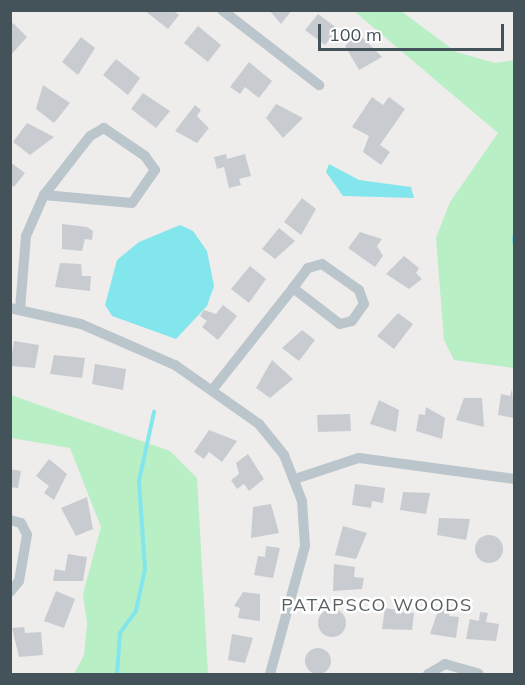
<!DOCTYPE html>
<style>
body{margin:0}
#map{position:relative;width:525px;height:685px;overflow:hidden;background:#efecec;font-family:Mulish,sans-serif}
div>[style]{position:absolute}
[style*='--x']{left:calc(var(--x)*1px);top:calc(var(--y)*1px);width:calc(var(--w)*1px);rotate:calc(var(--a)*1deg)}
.green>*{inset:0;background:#b8efc5}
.water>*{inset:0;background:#83e6ed}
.stream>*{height:4px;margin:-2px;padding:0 2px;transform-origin:2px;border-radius:2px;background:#83e6ed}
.building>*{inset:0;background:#c8ccd1}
.round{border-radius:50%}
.street>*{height:10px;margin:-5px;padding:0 5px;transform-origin:5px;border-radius:5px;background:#bac6cc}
span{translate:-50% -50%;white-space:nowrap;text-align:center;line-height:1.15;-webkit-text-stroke:5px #fff;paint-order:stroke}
.neighbourhood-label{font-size:18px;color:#595e61;letter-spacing:1.5px}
.frame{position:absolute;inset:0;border:12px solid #44525a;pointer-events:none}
.scale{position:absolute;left:318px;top:24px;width:186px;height:27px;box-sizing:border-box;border:3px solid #44525a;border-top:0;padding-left:8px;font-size:18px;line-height:21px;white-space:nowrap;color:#44525a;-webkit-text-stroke:4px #fff;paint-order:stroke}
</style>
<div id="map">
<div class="green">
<div style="clip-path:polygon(354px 11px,401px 11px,456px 52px,495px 63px,514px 60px,514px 368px,454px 360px,444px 340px,436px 238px,450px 202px,498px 133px)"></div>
<div style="clip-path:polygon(11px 395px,170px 451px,197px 478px,208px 674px,74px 674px,84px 655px,87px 624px,83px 594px,101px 527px,70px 448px,11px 438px)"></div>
</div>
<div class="water">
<div style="clip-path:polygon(329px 164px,359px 180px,411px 187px,414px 198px,343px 196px,326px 172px)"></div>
<div style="clip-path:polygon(180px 225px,193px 231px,207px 251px,214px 286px,207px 306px,176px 339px,112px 316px,105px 305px,117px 260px,139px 242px)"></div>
</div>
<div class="stream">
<div style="--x:514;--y:237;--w:5;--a:90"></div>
<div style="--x:117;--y:674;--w:41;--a:-85.8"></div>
<div style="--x:120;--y:633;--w:27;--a:-54"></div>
<div style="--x:136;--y:611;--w:43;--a:-77.9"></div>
<div style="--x:145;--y:569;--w:88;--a:-93.9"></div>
<div style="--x:139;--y:481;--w:71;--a:-77.7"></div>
</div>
<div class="building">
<div style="clip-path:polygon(144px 10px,173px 10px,179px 15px,168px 29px)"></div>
<div style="clip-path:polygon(269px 10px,292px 10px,281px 24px)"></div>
<div style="clip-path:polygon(318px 14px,338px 29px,325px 45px,305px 30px)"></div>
<div style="clip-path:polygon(13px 23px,27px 37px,10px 56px,10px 26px)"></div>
<div style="clip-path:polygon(198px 26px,221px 45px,208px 62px,184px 43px)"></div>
<div style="clip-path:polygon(358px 33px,382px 57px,359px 70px,345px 46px)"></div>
<div style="clip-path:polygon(81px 37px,95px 48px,78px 75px,62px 62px)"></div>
<div style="clip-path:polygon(116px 59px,140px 78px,128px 95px,103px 75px)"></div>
<div style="clip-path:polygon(249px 62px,272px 81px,259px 98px,245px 87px,240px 94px,230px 87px)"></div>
<div style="clip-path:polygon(43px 85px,70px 103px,54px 123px,36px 109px)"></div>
<div style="clip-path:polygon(143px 93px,170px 111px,156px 128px,131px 109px)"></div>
<div style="clip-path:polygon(372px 97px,383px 105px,389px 97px,405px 109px,380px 145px,390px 152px,381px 165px,363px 152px,369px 136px,352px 127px)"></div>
<div style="clip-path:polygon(276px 104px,303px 118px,283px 138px,266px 118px)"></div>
<div style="clip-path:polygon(195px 105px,201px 110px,197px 116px,209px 128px,197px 143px,175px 131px)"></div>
<div style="clip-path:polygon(27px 123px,54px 137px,30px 155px,13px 142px)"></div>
<div style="clip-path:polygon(226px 154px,227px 159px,245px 154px,251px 176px,239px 179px,241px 185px,229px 188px,224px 167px,217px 169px,214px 157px)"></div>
<div style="clip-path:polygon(10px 162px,25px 173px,14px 187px,10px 185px)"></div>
<div style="clip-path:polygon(302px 198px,316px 209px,301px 235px,284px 222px)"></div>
<div style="clip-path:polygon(62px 224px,87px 227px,93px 231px,92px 240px,85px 239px,82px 251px,62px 249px)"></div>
<div style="clip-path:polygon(279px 228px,295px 241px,275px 259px,262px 249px)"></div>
<div style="clip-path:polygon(360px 232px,382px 239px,377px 246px,383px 256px,375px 267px,348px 248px)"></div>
<div style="clip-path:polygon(404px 256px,419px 268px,416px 273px,422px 279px,409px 289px,386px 274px)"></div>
<div style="clip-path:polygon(60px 263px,81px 264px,82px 276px,91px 276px,90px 291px,55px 287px)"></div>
<div style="clip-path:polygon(250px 266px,266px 279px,249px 303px,231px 289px)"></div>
<div style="clip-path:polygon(223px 305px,237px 316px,218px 340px,202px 327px,207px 321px,200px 316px,204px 310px,216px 314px)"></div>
<div style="clip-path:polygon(398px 313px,413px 324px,394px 349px,377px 336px)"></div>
<div style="clip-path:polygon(302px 330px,315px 340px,299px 361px,282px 348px)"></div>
<div style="clip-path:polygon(14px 341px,39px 345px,35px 368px,10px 366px)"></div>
<div style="clip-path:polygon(54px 355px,85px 358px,82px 378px,50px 374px)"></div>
<div style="clip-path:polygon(272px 360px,293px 379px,270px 398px,256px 388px)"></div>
<div style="clip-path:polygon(95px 364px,126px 369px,123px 390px,92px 384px)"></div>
<div style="clip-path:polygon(512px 389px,514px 418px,498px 415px,501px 394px,510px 396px)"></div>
<div style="clip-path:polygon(464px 398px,482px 398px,484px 427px,456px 420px)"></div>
<div style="clip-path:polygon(379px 400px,399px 410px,396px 432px,370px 424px)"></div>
<div style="clip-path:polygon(426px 407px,445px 418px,442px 439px,416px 431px,419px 414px,425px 415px)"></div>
<div style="clip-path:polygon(350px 414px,351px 431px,318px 432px,317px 415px)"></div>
<div style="clip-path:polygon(209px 430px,237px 441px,222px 462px,209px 452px,204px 459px,194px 452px)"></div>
<div style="clip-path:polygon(248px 454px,264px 479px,249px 491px,244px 484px,237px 489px,231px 480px,239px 474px,236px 463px)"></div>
<div style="clip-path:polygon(49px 459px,67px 474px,54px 500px,44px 493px,49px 486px,36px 476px)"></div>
<div style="clip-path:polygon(10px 469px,21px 471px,18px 488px,10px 487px)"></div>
<div style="clip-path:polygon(355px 484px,385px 488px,383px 503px,372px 501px,371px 508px,352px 505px)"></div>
<div style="clip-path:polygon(403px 492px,430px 493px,426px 514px,400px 510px)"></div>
<div style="clip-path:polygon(87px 497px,93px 529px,76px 536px,61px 508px)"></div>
<div style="clip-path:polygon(271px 504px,279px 533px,251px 538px,253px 507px)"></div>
<div style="clip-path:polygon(439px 518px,470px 519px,466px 540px,437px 535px)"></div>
<div style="clip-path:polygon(343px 526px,367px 533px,356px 559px,335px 555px)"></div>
<div class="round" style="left:475px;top:535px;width:28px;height:28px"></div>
<div style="clip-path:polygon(266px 546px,280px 548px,273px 578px,254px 575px,258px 556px,265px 557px)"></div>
<div style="clip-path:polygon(68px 554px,87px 557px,83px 581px,53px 581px,55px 569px,65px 571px)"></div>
<div style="clip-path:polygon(334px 564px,355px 567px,354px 577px,364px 578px,362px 589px,333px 591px)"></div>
<div style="clip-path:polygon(56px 591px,75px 599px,64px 628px,44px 621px)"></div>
<div style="clip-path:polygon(243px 592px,260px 594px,260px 621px,238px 618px,240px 608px,234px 606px)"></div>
<div style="clip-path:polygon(440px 605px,451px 607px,449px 616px,459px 617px,456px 638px,430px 634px)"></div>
<div style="clip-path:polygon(385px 608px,414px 613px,412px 630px,382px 629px)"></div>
<div class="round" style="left:318px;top:609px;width:28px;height:28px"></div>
<div style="clip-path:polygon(480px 612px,488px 613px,486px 622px,499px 624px,496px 641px,466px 639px,470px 619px,479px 621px)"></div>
<div style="clip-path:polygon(24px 627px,25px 633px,41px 632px,43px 655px,19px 657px,12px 628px)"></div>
<div style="clip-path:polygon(232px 634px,253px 638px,245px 663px,228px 660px)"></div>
<div class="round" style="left:305px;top:648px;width:26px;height:26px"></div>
</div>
<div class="street">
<div style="--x:222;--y:10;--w:123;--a:37.7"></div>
<div style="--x:10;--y:308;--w:73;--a:12.7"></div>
<div style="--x:81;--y:324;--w:103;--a:23.6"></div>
<div style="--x:175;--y:365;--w:103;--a:35.1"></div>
<div style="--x:259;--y:424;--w:40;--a:51"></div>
<div style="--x:284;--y:455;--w:49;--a:68.6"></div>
<div style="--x:302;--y:501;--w:45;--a:86.2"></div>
<div style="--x:305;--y:546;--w:133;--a:105.3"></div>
<div style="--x:20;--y:309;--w:73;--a:-85.3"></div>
<div style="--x:26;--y:236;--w:45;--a:-66.3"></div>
<div style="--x:44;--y:195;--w:88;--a:5.2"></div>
<div style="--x:132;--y:203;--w:40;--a:-55.1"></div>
<div style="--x:155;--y:170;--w:17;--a:-126"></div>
<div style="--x:145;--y:156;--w:50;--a:-145.7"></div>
<div style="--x:104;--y:128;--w:16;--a:150"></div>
<div style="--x:90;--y:136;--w:75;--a:127.9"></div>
<div style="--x:213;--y:389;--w:129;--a:-51.6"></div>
<div style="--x:293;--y:288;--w:59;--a:37.5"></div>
<div style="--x:340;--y:324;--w:12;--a:-14"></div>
<div style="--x:352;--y:321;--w:21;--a:-55"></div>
<div style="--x:364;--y:304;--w:15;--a:-110"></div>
<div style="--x:359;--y:290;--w:45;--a:-144.9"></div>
<div style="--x:322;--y:264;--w:15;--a:164"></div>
<div style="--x:308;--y:268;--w:25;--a:127"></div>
<div style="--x:295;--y:479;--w:67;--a:-18.2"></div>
<div style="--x:359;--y:458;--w:156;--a:7.7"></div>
<div style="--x:10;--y:520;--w:11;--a:15"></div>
<div style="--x:21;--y:523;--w:13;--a:63"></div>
<div style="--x:27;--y:535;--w:47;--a:99.9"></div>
<div style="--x:19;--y:581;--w:14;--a:129"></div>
<div style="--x:428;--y:674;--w:20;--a:-30"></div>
<div style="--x:445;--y:664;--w:35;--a:16"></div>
</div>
<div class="neighbourhood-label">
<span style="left:377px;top:605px">PATAPSCO WOODS</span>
</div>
<div class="frame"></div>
<div class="scale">100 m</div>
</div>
